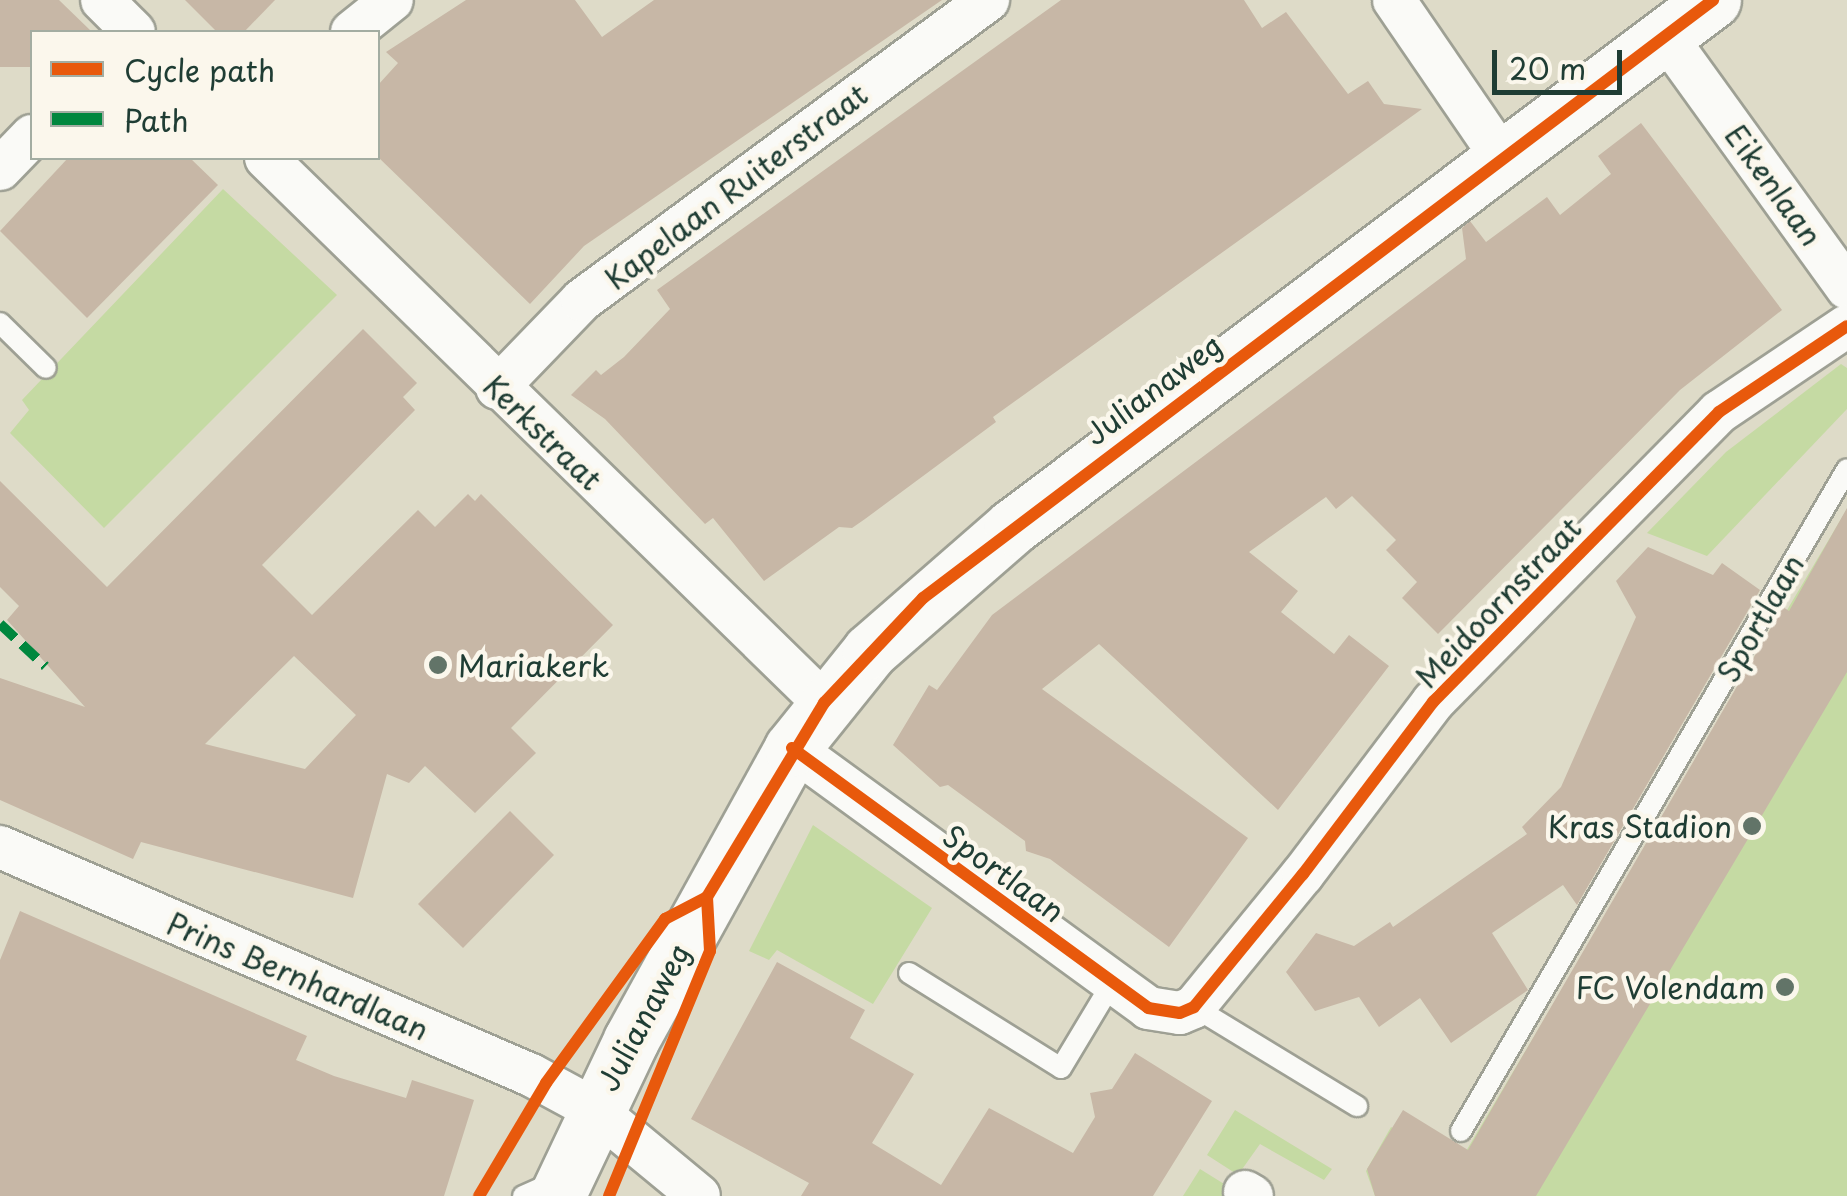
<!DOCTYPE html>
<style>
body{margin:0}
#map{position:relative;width:1847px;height:1196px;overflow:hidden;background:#dedbc8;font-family:"Playpen Sans",sans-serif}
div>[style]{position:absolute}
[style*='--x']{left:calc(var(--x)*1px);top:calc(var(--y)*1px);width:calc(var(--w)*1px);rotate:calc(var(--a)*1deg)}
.green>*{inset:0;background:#c5daa3}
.building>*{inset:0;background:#c7b7a6}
.roads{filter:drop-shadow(2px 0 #9ea094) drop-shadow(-2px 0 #9ea094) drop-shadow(0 2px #9ea094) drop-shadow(0 -2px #9ea094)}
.service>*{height:20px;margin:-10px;padding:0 10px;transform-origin:10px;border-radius:10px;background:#fafaf7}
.minor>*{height:42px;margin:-21px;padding:0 21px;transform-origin:21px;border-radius:21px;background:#fafaf7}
.secondary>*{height:55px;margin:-27.5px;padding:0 27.5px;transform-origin:27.5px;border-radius:27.5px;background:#fafaf7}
.quiet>*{height:10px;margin-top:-5px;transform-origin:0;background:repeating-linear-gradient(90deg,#00873e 0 20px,transparent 0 30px)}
.cycleway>*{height:12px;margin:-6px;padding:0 6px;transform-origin:6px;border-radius:6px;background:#e8590c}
.dots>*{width:28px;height:28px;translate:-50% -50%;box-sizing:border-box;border:5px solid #fbf7ec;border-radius:50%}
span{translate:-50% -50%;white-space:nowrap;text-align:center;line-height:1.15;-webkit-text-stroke:9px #fbf7ec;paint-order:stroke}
.street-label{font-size:30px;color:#1f3d34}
.poi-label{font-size:30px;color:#1f3d34}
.left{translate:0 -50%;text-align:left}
.right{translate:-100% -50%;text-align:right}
.legend{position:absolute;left:30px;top:30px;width:350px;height:130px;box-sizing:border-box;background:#fbf7ec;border:2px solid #a3ada2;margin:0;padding:12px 18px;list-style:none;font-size:30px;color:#1f3d34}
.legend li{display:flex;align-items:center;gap:20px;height:50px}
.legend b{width:50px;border:2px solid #a3ada2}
.scale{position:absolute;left:1492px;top:50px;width:130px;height:45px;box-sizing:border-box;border:5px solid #1f3d34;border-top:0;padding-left:12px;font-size:30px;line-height:35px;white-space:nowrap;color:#1f3d34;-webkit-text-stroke:8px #fbf7ec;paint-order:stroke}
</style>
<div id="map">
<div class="green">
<div style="clip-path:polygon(223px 189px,337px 295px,104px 528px,10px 433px,29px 410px,22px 400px)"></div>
<div style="clip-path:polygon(1841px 364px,1847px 368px,1847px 409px,1707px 556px,1647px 533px,1726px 452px)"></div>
<div style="clip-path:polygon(1847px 509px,1847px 1196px,1375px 1196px,1366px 1171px,1391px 1127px,1459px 1163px)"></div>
<div style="clip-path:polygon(813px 825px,932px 908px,873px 1004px,777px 950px,769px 960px,749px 951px)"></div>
<div style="clip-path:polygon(1235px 1110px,1332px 1169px,1324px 1180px,1260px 1144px,1238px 1175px,1207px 1155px)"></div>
<div style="clip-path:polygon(1200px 1169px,1229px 1187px,1224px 1196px,1183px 1196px)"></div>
</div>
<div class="building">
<div style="clip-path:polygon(0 0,59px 0,92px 32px,32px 32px,32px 67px,0 67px)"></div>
<div style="clip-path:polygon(185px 0,275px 0,244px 32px,217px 32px)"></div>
<div style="clip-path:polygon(466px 0,575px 0,602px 37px,654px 0,942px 0,584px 246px,530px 304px,378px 157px,378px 85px,398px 63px,386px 52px)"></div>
<div style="clip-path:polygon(1061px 0,1244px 0,1262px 28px,1286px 12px,1348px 94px,1368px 81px,1384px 104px,1422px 109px,993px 417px,996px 422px,865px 519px,852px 528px,839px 527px,764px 581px,713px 518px,705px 524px,605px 419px,571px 395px,596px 370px,601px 375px,624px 357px,670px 309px,657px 290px)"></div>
<div style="clip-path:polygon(1641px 123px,1782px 310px,1680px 390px,1438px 634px,1402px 598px,1417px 582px,1386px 550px,1396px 540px,1352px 496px,1336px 509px,1326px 497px,1249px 552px,1298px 591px,1281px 612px,1334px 654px,1349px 635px,1389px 666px,1278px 810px,1099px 644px,1042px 689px,1248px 838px,1169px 947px,1050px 859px,1026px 851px,1025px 841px,948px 785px,940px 787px,893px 745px,929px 685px,937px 690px,992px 615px,1466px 259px,1462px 228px,1470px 221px,1486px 242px,1547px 197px,1560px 215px,1611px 174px,1598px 156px)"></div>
<div style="clip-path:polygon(68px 158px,190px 158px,218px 185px,87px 318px,0 231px)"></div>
<div style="clip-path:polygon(evenodd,363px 329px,417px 383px,403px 397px,415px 410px,262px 565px,312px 615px,418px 510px,435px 527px,468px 494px,475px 501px,481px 494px,613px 625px,511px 728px,536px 753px,475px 813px,425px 766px,409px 783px,387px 774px,353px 898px,141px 842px,133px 859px,0 800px,0 678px,85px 707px,7px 620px,19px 606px,0 587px,0 481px,107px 587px,363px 329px,294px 656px,356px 715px,305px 769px,205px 744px,294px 656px)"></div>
<div style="clip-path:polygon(1847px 508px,1847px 672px,1536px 1196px,1375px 1196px,1367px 1169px,1403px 1110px,1468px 1150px,1783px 607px,1789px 611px)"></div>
<div style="clip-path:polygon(1648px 547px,1713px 575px,1722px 563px,1760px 590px,1577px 905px,1563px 885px,1492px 933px,1528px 990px,1451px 1043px,1420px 998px,1379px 1027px,1359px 997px,1315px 1011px,1286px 972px,1316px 933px,1354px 946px,1390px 922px,1393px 927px,1527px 834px,1522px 827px,1561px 787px,1636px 617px,1616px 581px)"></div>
<div style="clip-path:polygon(510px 811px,554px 855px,463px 948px,418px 904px)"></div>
<div style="clip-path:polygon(20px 911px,307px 1036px,296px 1060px,334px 1076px,406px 1098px,412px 1080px,474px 1100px,444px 1196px,0 1196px,0 960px)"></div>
<div style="clip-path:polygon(777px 962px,865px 1010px,850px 1038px,914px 1074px,872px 1143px,941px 1185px,989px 1108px,1073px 1153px,1095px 1117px,1090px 1093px,1112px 1089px,1135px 1053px,1212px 1101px,1153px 1196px,801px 1196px,809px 1183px,691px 1119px)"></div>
</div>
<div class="roads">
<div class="service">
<div style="--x:0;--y:323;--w:64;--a:44.4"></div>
<div style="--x:909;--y:973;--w:179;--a:32"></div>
<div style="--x:1061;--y:1068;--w:99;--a:-59"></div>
<div style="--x:1194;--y:1007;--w:191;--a:31.3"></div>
<div style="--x:1461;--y:1131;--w:766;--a:-59.75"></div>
<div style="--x:523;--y:1196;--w:34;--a:-24"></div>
</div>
<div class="minor">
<div style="--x:102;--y:0;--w:45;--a:45"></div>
<div style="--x:1394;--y:0;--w:189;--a:55.6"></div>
<div style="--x:352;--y:32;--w:51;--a:-38.7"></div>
<div style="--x:1664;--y:34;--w:313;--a:54.2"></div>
<div style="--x:266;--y:158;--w:780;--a:44.32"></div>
<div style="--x:0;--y:169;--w:46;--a:-45.9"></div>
<div style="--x:497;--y:388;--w:122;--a:-46"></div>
<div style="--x:582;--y:300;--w:505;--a:-36.46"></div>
<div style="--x:792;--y:748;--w:441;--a:36.1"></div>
<div style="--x:1148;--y:1008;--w:32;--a:9"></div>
<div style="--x:1180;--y:1013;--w:15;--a:-23"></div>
<div style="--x:1194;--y:1007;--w:172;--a:-50.7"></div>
<div style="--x:1303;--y:874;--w:216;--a:-52.9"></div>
<div style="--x:1433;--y:702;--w:407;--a:-45.4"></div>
<div style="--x:1719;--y:412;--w:154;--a:-33.9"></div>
<div style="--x:0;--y:847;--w:578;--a:23.24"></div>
<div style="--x:531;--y:1075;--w:72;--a:28.4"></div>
<div style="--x:594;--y:1109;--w:136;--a:39.6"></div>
<div style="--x:1245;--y:1192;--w:8;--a:30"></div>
</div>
<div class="secondary">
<div style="--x:557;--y:1196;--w:173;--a:-64.6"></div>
<div style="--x:631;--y:1040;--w:333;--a:-61.1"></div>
<div style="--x:792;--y:748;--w:124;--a:-51.2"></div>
<div style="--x:870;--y:651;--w:189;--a:-41.1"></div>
<div style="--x:1012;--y:527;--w:877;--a:-36.94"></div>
</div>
</div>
<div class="quiet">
<div style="--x:0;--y:624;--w:62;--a:43"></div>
</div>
<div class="cycleway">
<div style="--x:792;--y:748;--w:441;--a:36.1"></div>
<div style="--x:1148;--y:1008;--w:32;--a:9"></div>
<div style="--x:1180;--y:1013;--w:15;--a:-23"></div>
<div style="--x:1194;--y:1007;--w:172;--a:-50.7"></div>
<div style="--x:1303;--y:874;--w:216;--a:-52.9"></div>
<div style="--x:1433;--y:702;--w:407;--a:-45.4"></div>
<div style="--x:1719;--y:412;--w:154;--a:-33.9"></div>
<div style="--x:707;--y:897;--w:227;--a:-58.9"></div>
<div style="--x:824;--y:703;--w:144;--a:-46.7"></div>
<div style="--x:923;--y:598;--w:991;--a:-37.12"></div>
<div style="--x:479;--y:1196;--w:131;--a:-59.3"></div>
<div style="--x:546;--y:1083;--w:203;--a:-54"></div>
<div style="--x:665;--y:919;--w:47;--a:-27.6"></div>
<div style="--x:609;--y:1196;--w:265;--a:-67.6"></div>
<div style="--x:710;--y:951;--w:54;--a:-93.2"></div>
</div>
<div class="dots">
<div style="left:438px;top:665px;background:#627468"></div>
<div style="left:1752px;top:826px;background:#627468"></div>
<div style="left:1785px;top:987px;background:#627468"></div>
</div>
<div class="street-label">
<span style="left:1774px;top:185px;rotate:54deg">Eikenlaan</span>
<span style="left:736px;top:186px;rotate:-37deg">Kapelaan Ruiterstraat</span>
<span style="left:1153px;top:389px;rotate:-37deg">Julianaweg</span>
<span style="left:543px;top:432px;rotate:44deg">Kerkstraat</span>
<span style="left:1498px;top:602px;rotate:-46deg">Meidoornstraat</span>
<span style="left:1760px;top:618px;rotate:-60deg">Sportlaan</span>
<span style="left:1004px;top:873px;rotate:36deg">Sportlaan</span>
<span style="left:298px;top:976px;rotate:23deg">Prins Bernhardlaan</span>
<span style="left:643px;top:1017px;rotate:-62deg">Julianaweg</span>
</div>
<div class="poi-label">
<span class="left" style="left:458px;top:665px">Mariakerk</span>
<span class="right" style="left:1732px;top:826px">Kras Stadion</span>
<span class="right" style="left:1765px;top:987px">FC Volendam</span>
</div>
<ul class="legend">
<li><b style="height:12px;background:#e8590c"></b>Cycle path</li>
<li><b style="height:12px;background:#00873e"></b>Path</li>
</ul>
<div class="scale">20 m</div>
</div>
